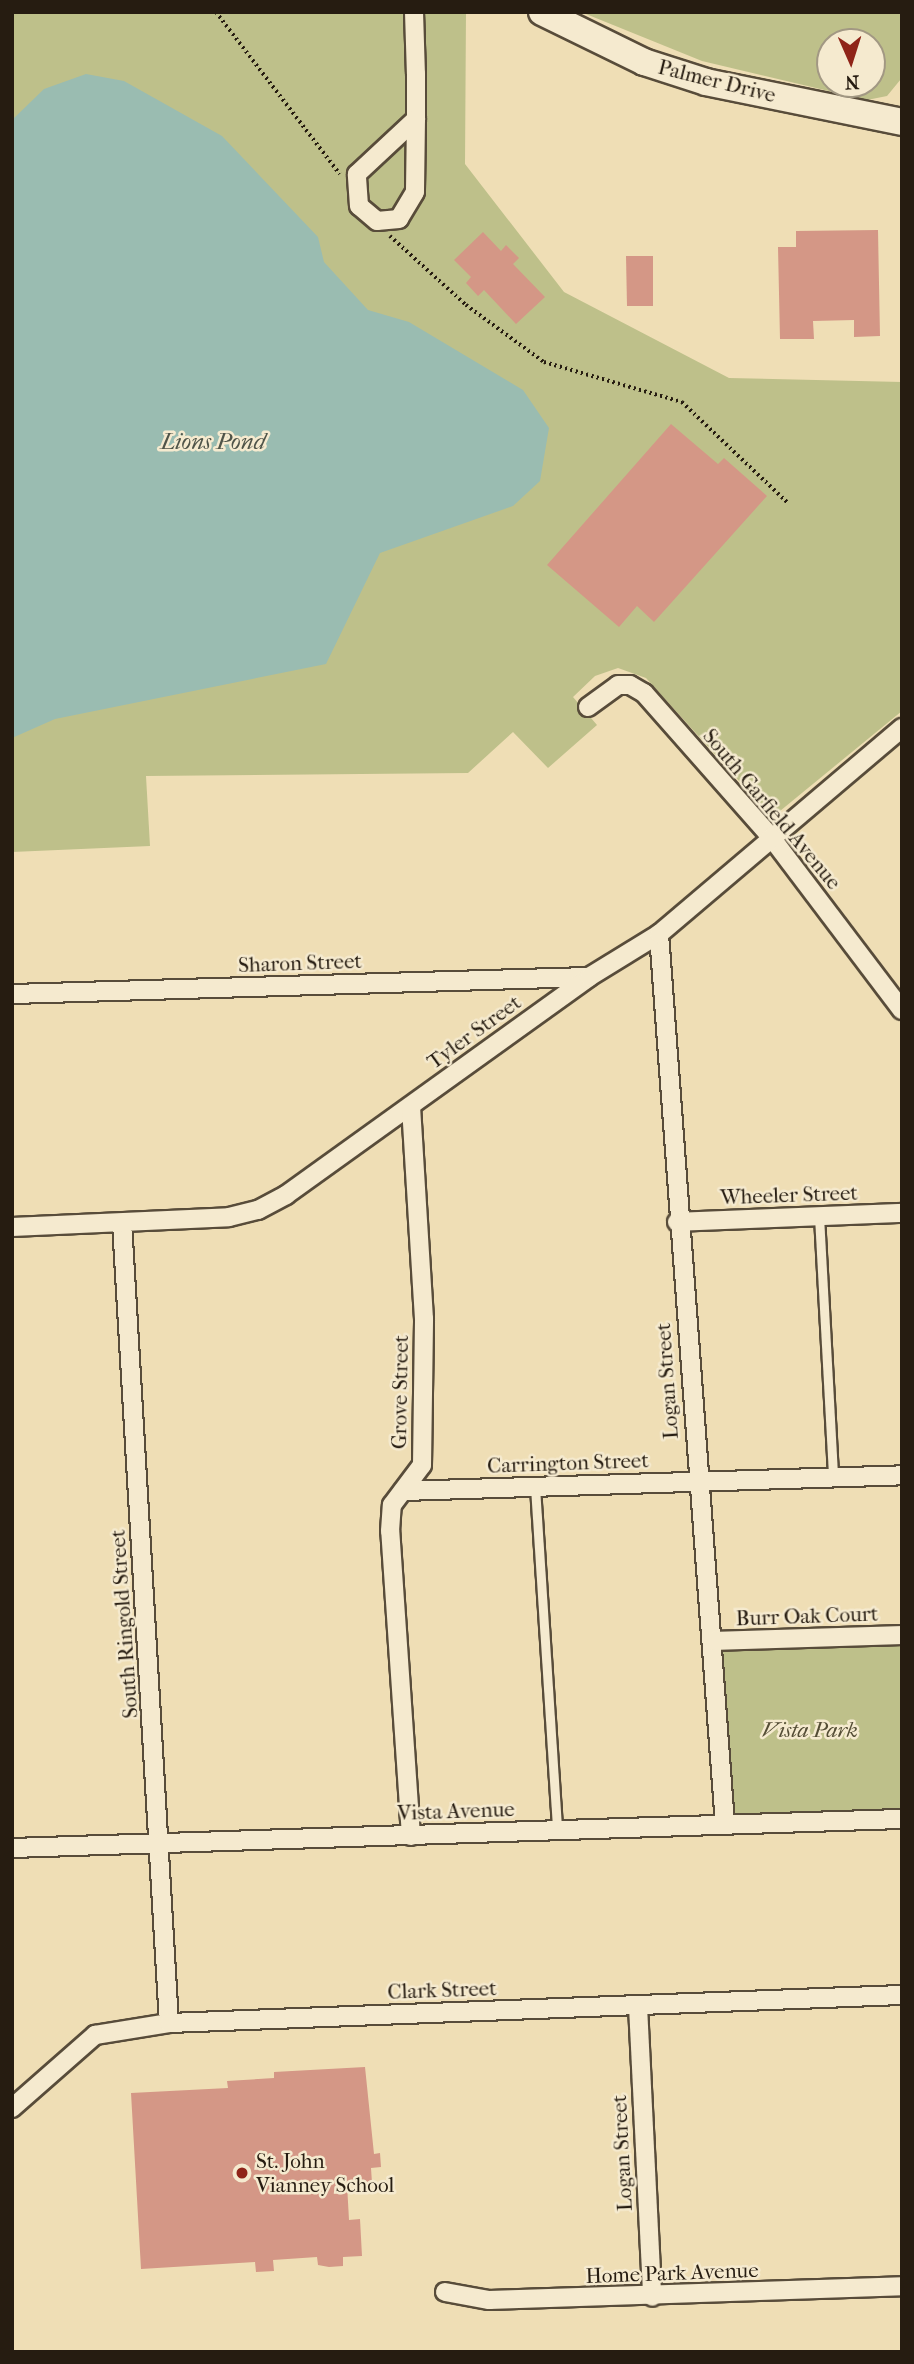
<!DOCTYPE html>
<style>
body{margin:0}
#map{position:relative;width:914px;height:2364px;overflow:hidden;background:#efdeb5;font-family:"IM FELL French Canon",serif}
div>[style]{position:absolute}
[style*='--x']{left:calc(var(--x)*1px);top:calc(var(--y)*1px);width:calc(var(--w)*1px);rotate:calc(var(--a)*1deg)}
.green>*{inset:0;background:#bec08a}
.water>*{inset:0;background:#9abcb1}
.building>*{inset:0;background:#d49786}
.path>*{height:3.5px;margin-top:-1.75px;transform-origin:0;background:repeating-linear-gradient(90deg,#261c11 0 2px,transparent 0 5.5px)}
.roads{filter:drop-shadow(2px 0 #584c3a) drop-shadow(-2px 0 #584c3a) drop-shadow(0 2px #584c3a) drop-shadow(0 -2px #584c3a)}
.lane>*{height:9px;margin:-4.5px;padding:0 4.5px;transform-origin:4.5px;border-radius:4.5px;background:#f5eacf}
.street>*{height:18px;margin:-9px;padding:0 9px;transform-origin:9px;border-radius:9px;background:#f5eacf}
.secondary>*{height:26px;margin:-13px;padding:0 13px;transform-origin:13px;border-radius:13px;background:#f5eacf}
.dots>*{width:19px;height:19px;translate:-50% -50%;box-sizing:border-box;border:4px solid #f5eacf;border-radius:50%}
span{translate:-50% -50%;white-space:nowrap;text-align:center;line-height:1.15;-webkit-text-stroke:5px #f5eacf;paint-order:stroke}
.street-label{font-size:21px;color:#261c11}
.park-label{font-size:21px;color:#544d35;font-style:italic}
.poi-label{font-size:21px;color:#261c11}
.left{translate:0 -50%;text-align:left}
.water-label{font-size:23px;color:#4f5449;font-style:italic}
.frame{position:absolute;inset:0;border:14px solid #261c11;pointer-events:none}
.north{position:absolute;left:816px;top:28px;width:70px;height:70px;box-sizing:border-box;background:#f5eacf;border:2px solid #a29883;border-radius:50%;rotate:177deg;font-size:19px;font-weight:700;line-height:28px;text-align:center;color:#261c11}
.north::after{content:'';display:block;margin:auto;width:24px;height:32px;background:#8f2418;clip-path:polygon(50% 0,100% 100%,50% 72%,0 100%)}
</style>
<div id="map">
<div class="green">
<div style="clip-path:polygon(12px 12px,466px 12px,465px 164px,564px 292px,729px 378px,902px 382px,902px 711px,780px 811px,769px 814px,646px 678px,618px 668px,595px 676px,573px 697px,597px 725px,548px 768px,513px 732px,468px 773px,146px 776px,150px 846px,12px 852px)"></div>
<div style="clip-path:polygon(evenodd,581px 12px,902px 12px,901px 79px,887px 96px,867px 100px,702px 61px,581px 12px,830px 42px,872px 42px,872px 84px,830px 84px,830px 42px)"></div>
<div style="clip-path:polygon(902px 1635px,902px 1819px,725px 1824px,713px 1641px)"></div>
</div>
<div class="water">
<div style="clip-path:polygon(86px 74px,124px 81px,222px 136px,318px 237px,324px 262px,368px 310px,409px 322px,523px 390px,549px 428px,540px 481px,513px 506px,380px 553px,326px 664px,55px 719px,12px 738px,12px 120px,44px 89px)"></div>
</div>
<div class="building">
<div style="clip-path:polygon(878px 230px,880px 336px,854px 337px,854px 320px,813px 321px,814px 339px,780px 339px,778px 247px,796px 247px,796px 231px)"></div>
<div style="clip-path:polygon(483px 232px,501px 251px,506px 245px,519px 258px,513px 264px,545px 297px,516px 324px,484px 290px,478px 296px,466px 283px,471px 277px,454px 260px)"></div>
<div style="clip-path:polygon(626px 256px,653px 256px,653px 306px,627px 306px)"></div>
<div style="clip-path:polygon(671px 424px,718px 464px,724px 458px,767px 496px,654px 622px,637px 606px,619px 627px,547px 565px)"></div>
<div style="clip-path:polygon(365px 2067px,374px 2154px,380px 2153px,381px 2167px,371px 2168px,372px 2183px,347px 2184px,349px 2220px,360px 2219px,362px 2256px,343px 2257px,343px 2266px,329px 2267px,318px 2265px,317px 2257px,273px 2260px,274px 2271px,256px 2272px,255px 2262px,141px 2269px,131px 2093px,228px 2088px,227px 2081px,274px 2078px,274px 2072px)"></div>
</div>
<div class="path">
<div style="--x:216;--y:12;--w:204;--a:52.6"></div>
<div style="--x:390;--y:236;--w:103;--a:42.2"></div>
<div style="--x:466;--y:305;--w:97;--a:36.2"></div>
<div style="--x:544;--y:362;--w:144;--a:16.2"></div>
<div style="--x:682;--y:402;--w:148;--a:43.6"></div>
</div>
<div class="roads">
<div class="lane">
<div style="--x:819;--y:1216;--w:261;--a:86.9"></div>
<div style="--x:535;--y:1487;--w:345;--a:86.3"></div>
</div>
<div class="street">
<div style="--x:414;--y:12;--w:62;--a:88.2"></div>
<div style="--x:416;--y:74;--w:45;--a:90"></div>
<div style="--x:416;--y:119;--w:73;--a:90.8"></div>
<div style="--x:415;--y:192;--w:31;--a:121"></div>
<div style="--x:399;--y:219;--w:22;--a:175"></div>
<div style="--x:377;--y:221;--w:23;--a:-140"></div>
<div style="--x:359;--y:206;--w:32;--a:-94"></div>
<div style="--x:357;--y:174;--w:81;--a:-43"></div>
<div style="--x:588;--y:707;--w:37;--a:-36"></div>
<div style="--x:618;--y:685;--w:12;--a:0"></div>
<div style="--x:630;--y:685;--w:16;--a:30"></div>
<div style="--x:644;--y:693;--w:192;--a:48.6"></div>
<div style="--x:771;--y:837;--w:217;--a:52.9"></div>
<div style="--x:659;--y:934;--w:892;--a:85.76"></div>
<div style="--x:12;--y:994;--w:577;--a:-1.69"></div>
<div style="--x:677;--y:1222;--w:225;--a:-2.3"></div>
<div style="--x:122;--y:1223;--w:801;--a:86.64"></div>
<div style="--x:12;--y:1227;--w:217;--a:-2.6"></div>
<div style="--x:229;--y:1217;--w:30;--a:-14"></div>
<div style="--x:258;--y:1210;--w:32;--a:-28"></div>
<div style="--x:286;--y:1195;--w:373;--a:-35.7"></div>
<div style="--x:589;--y:977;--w:82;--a:-31.6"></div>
<div style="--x:659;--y:934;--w:319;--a:-40.3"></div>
<div style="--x:403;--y:1491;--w:499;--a:-1.8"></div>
<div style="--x:713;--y:1641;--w:189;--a:-1.8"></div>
<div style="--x:411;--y:1836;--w:306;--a:-93.9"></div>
<div style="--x:390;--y:1531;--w:26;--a:-86"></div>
<div style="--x:392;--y:1505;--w:50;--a:-53.1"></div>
<div style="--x:422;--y:1465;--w:146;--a:-89.2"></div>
<div style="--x:424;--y:1319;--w:213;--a:-93.5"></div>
<div style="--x:12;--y:1848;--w:890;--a:-1.87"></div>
<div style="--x:638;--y:2006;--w:291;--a:87.2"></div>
<div style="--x:12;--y:2108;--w:111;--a:-41.3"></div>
<div style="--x:95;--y:2035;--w:75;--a:-9.2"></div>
<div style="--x:169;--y:2023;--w:734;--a:-2.19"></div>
<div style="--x:445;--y:2292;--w:45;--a:10.3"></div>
<div style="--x:489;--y:2300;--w:413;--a:-1.9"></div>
</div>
<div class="secondary">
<div style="--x:542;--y:12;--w:114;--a:26.1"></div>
<div style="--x:644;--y:62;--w:65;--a:17.9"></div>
<div style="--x:706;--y:82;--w:200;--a:11.5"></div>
</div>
</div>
<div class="dots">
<div style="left:242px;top:2173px;background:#8f2418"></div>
</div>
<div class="street-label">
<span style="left:717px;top:81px;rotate:14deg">Palmer Drive</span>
<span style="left:772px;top:809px;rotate:50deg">South Garfield Avenue</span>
<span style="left:300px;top:963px;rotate:-2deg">Sharon Street</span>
<span style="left:474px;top:1032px;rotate:-36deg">Tyler Street</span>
<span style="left:789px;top:1195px;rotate:-2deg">Wheeler Street</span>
<span style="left:667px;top:1381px;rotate:-94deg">Logan Street</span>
<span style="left:400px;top:1392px;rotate:-89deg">Grove Street</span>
<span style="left:568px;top:1463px;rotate:-2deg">Carrington Street</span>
<span style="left:807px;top:1616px;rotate:-2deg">Burr Oak Court</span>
<span style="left:124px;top:1624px;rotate:-94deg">South Ringold Street</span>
<span style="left:456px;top:1811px;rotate:-2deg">Vista Avenue</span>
<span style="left:442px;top:1990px;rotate:-2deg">Clark Street</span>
<span style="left:622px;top:2153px;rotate:-93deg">Logan Street</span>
<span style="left:672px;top:2273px;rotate:-2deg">Home Park Avenue</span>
</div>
<div class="park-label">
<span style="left:810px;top:1730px">Vista Park</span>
</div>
<div class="poi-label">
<span class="left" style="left:256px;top:2173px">St. John<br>Vianney School</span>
</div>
<div class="water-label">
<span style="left:213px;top:442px">Lions Pond</span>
</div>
<div class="frame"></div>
<div class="north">N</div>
</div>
